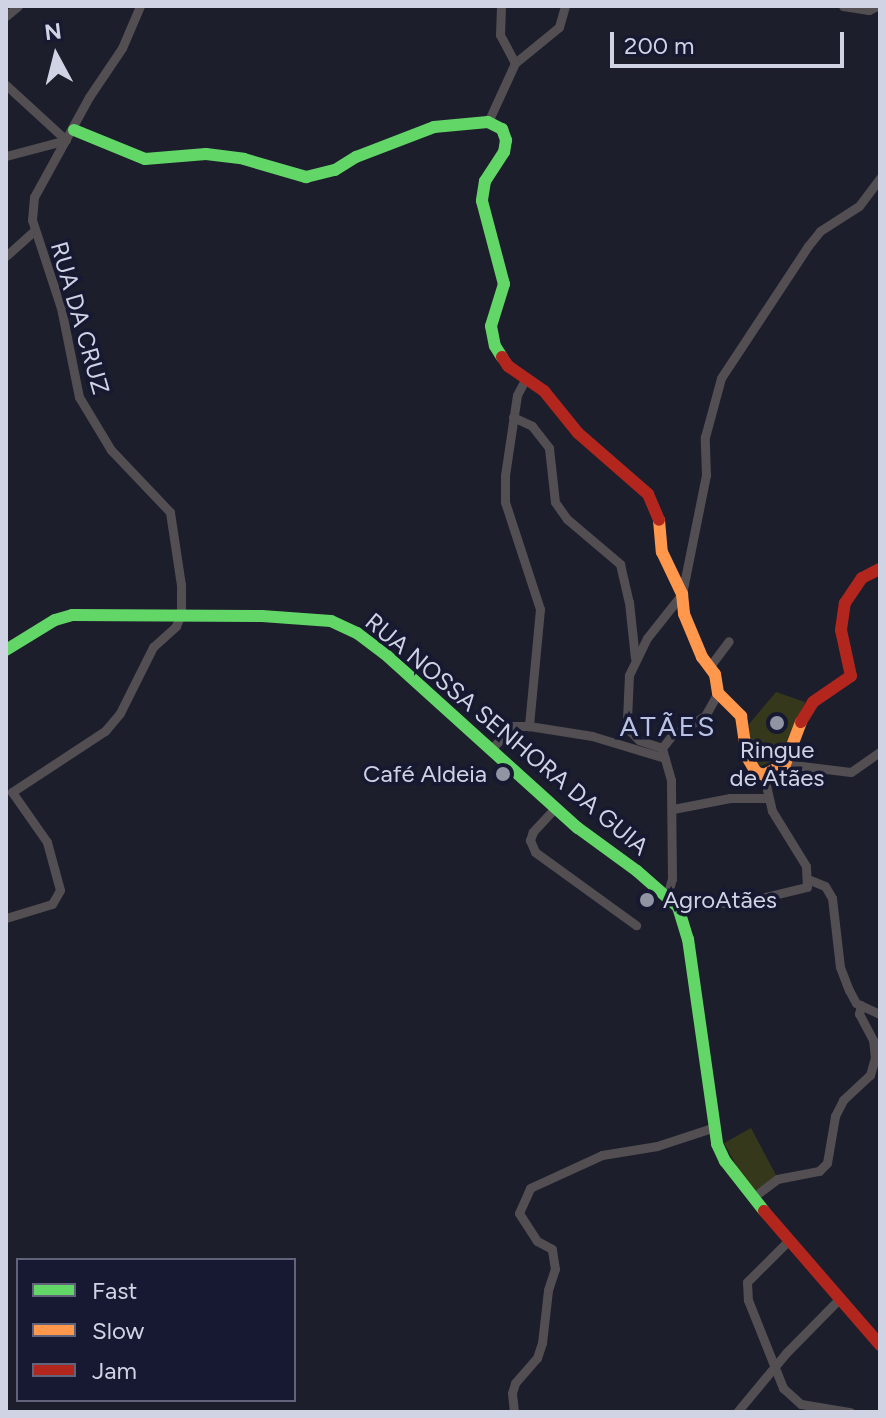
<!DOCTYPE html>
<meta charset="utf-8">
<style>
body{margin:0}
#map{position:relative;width:886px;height:1418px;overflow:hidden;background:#1c1e2b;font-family:Figtree,sans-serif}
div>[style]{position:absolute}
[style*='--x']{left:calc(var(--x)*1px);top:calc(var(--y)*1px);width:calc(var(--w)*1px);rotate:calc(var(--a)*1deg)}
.green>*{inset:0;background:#35381b}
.street>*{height:9px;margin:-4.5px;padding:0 4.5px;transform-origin:4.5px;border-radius:4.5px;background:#524e52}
.fast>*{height:12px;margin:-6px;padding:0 6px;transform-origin:6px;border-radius:6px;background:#63d668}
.slow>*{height:12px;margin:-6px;padding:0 6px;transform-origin:6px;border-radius:6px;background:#ff974d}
.jam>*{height:12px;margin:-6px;padding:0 6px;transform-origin:6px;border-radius:6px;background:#b3261e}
.dots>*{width:22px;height:22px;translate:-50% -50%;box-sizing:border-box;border:4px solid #161931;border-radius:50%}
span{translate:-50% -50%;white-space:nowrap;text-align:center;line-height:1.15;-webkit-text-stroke:7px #161931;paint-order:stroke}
.street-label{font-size:24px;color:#d0d3e4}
.poi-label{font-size:24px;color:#d0d3e4}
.right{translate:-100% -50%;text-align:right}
.left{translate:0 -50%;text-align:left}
.quarter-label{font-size:28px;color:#bac2e3;letter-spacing:2px}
.frame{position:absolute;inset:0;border:8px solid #d0d3e4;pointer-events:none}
.legend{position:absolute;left:16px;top:1258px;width:280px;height:144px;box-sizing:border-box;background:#161931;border:2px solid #606379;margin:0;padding:10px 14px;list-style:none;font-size:24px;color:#d0d3e4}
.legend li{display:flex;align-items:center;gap:16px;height:40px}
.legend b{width:40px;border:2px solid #606379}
.north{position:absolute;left:16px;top:16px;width:80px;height:80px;-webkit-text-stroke:6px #161931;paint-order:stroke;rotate:353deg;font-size:22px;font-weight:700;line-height:32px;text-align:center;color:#d0d3e4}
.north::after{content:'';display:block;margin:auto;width:28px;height:36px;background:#d0d3e4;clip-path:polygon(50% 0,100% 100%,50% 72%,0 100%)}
.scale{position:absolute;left:610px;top:32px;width:234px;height:36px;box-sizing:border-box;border:4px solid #d0d3e4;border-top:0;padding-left:10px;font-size:24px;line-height:28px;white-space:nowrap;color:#d0d3e4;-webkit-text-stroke:6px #161931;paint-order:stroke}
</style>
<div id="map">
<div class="green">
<div style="clip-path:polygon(776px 692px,805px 702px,779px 758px,761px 766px,752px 756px,749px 724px)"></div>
<div style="clip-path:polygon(751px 1128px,777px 1177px,754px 1191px,749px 1189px,724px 1143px)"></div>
</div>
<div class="street">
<div style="--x:843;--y:6;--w:26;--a:9"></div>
<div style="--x:869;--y:10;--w:9;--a:-27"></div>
<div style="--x:6;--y:16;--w:16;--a:-40"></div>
<div style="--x:515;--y:63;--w:57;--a:-39.3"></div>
<div style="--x:559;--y:27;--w:22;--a:-74"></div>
<div style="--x:6;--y:85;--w:81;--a:42.5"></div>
<div style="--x:488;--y:122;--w:65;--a:-65.4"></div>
<div style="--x:515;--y:63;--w:32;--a:-118"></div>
<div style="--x:500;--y:35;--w:29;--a:-88"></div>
<div style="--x:6;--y:156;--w:62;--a:-14.9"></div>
<div style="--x:6;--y:256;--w:38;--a:-42"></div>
<div style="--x:526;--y:378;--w:19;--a:118"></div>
<div style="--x:517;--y:395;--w:81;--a:98.5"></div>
<div style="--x:505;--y:475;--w:27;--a:90"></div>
<div style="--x:505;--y:502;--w:113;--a:71.9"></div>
<div style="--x:540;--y:609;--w:118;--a:95.4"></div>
<div style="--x:513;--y:417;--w:21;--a:25"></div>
<div style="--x:532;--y:426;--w:28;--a:52"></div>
<div style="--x:549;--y:448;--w:54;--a:83.7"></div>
<div style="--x:555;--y:502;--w:21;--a:55"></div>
<div style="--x:567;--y:519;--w:70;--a:40.3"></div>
<div style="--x:620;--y:564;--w:39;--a:77"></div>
<div style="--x:629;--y:602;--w:56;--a:83.9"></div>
<div style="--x:710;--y:666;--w:31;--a:-53"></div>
<div style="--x:662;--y:748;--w:16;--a:-52"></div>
<div style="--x:672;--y:735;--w:38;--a:-30"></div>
<div style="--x:705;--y:716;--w:26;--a:-61"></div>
<div style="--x:490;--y:750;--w:34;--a:-45"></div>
<div style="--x:514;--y:726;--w:15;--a:0"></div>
<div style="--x:529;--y:726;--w:64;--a:9"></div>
<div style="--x:592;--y:736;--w:76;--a:16.8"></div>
<div style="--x:785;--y:764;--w:66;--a:6.9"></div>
<div style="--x:851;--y:772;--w:35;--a:-35"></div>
<div style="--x:555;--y:808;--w:33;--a:133"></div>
<div style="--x:533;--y:832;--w:9;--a:111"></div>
<div style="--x:530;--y:840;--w:13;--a:67"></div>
<div style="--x:535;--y:852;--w:125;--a:35.9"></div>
<div style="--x:673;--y:809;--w:58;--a:-10.9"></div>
<div style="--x:730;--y:798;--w:38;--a:0"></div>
<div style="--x:810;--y:880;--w:16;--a:22"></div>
<div style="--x:825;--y:886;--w:14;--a:60"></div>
<div style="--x:832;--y:898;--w:69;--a:83.4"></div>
<div style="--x:840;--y:967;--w:25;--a:69"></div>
<div style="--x:849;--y:990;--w:15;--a:62"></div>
<div style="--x:856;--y:1003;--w:26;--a:25"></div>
<div style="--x:667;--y:896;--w:18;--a:-74"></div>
<div style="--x:672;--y:879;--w:99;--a:-90.6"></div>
<div style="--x:671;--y:780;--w:33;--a:-106"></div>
<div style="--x:662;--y:748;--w:24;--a:-161"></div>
<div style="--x:639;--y:740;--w:13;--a:-135"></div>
<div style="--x:630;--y:731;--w:11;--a:-105"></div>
<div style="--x:627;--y:720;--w:45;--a:-87.5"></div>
<div style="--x:629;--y:675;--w:41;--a:-64.1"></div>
<div style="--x:647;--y:638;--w:56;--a:-51.5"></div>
<div style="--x:682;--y:594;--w:121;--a:-78.6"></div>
<div style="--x:706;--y:475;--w:38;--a:-92"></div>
<div style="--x:705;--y:437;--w:61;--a:-74.8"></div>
<div style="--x:721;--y:378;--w:158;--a:-56.6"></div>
<div style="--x:808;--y:246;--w:19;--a:-51"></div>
<div style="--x:820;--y:231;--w:46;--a:-32.7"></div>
<div style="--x:859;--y:206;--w:35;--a:-53"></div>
<div style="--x:678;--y:907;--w:20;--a:-18"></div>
<div style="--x:697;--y:901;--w:39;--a:4"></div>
<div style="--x:736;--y:904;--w:73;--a:-13.5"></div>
<div style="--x:807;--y:887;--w:21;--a:-93"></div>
<div style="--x:806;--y:866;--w:65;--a:-121.7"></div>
<div style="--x:772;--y:811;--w:37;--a:-103"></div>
<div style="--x:6;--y:918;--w:48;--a:-16.9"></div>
<div style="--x:52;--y:904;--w:16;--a:-60"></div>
<div style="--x:60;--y:890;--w:50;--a:-105.2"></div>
<div style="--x:47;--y:842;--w:61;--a:-125"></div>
<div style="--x:12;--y:792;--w:111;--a:-33.3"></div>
<div style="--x:105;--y:731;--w:23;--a:-50"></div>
<div style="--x:120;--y:713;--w:74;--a:-63.4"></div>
<div style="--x:153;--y:647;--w:31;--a:-42"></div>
<div style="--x:176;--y:626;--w:13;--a:-67"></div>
<div style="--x:181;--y:614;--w:29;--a:-90"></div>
<div style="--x:181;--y:585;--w:74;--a:-98.6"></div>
<div style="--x:170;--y:512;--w:86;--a:-133.6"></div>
<div style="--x:111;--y:450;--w:62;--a:-121.1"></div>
<div style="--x:79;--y:397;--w:91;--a:-101.4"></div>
<div style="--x:61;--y:308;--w:93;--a:-108.2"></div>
<div style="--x:32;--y:220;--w:23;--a:-85"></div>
<div style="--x:34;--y:197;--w:114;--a:-61.2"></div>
<div style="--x:89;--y:97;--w:59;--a:-56"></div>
<div style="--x:122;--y:48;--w:46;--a:-66.8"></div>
<div style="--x:752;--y:1198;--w:31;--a:-37"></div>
<div style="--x:777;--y:1179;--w:43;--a:-10.8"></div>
<div style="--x:819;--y:1171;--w:11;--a:-45"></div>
<div style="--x:827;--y:1163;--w:48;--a:-80.3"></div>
<div style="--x:835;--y:1116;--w:18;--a:-63"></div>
<div style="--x:843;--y:1100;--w:37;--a:-43"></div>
<div style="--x:870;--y:1075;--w:18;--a:-74"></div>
<div style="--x:875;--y:1058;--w:18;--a:-96"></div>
<div style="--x:873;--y:1040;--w:30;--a:-118"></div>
<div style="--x:859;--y:1014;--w:9;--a:-77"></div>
<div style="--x:788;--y:1241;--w:58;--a:135"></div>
<div style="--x:747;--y:1282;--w:18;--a:87"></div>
<div style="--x:748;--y:1300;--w:95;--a:68.3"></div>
<div style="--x:783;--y:1388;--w:24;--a:42"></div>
<div style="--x:801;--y:1404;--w:50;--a:9.3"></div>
<div style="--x:514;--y:1412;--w:19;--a:-96"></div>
<div style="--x:512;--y:1393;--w:10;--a:-73"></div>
<div style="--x:515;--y:1383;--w:33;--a:-49"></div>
<div style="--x:537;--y:1358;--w:16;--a:-72"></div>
<div style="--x:542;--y:1343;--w:53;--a:-83.5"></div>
<div style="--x:548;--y:1290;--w:22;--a:-72"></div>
<div style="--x:555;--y:1269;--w:20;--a:-99"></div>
<div style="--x:552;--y:1249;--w:17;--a:-152"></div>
<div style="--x:537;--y:1241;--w:33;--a:-123"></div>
<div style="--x:519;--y:1213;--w:27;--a:-66"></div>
<div style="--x:530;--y:1188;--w:79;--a:-24.6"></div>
<div style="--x:602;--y:1155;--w:56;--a:-9.3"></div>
<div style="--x:657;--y:1146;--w:61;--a:-18.1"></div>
<div style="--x:737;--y:1412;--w:77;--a:-50.3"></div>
<div style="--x:786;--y:1353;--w:76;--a:-45.5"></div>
</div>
<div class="fast">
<div style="--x:74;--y:130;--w:77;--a:22.2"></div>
<div style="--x:145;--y:159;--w:61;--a:-4.7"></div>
<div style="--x:206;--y:154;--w:38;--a:7"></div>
<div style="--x:244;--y:159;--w:65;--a:16.2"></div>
<div style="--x:306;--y:177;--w:30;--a:-14"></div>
<div style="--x:335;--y:170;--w:25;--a:-32"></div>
<div style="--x:356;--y:157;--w:84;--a:-21"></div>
<div style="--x:434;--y:127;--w:54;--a:-5.3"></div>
<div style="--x:488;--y:122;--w:16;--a:27"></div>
<div style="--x:502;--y:129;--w:12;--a:70"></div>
<div style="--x:506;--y:140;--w:12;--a:99"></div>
<div style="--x:504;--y:152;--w:35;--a:123"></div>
<div style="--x:485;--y:181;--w:20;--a:99"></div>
<div style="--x:482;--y:201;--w:86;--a:75.2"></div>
<div style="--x:504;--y:284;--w:44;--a:107.2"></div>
<div style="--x:491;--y:326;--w:20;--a:79"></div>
<div style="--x:495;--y:346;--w:13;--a:58"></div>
<div style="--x:6;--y:650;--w:57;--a:-31.5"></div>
<div style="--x:55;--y:620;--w:18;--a:-16"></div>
<div style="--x:72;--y:615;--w:190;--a:0.3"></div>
<div style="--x:262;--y:616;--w:69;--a:4.1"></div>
<div style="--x:331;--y:621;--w:29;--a:25"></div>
<div style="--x:357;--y:633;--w:34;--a:37"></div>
<div style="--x:384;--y:653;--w:261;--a:42.1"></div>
<div style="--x:578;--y:828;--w:73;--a:36.1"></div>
<div style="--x:637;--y:871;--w:55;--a:41.3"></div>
<div style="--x:678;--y:907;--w:34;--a:73"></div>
<div style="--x:688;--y:939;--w:207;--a:81.9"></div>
<div style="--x:717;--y:1144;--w:19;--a:65"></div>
<div style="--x:725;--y:1161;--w:63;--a:52"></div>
</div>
<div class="slow">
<div style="--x:659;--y:520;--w:32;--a:85"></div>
<div style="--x:662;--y:552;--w:47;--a:64.5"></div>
<div style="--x:682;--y:594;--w:20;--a:84"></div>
<div style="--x:684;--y:614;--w:47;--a:67.3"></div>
<div style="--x:702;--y:657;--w:21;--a:53"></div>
<div style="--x:715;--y:674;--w:19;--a:81"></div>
<div style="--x:718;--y:693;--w:33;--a:45"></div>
<div style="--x:741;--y:716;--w:41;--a:81.7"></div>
<div style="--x:747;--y:757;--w:17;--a:59"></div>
<div style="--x:756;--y:772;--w:9;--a:21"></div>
<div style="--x:764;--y:775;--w:24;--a:-28"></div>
<div style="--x:785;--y:764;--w:45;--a:-69.1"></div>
</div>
<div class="jam">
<div style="--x:502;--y:357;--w:11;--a:56"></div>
<div style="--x:508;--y:366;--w:44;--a:34.8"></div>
<div style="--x:544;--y:391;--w:54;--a:51"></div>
<div style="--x:578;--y:433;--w:93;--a:41.1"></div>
<div style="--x:648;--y:494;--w:28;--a:67"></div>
<div style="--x:801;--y:722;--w:23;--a:-59"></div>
<div style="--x:813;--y:702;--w:46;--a:-34.4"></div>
<div style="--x:851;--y:676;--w:47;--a:-102.3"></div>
<div style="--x:841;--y:630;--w:27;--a:-82"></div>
<div style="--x:845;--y:603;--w:30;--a:-56"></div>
<div style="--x:862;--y:578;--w:20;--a:-27"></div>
<div style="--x:764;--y:1211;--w:177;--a:49.1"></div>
</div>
<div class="dots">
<div style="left:777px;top:723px;background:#9194a3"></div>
<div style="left:503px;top:774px;background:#9194a3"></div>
<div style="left:647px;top:900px;background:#9194a3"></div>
</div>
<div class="street-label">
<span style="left:80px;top:318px;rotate:74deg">RUA DA CRUZ</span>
<span style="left:507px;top:734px;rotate:40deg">RUA NOSSA SENHORA DA GUIA</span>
</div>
<div class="poi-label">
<span style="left:777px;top:764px">Ringue<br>de Atães</span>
<span class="right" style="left:487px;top:774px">Café Aldeia</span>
<span class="left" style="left:663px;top:900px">AgroAtães</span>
</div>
<div class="quarter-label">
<span style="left:668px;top:726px">ATÃES</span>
</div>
<div class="frame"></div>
<ul class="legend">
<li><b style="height:10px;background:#63d668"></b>Fast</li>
<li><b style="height:10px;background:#ff974d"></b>Slow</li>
<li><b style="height:10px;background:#b3261e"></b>Jam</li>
</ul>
<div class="north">N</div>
<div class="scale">200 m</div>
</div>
